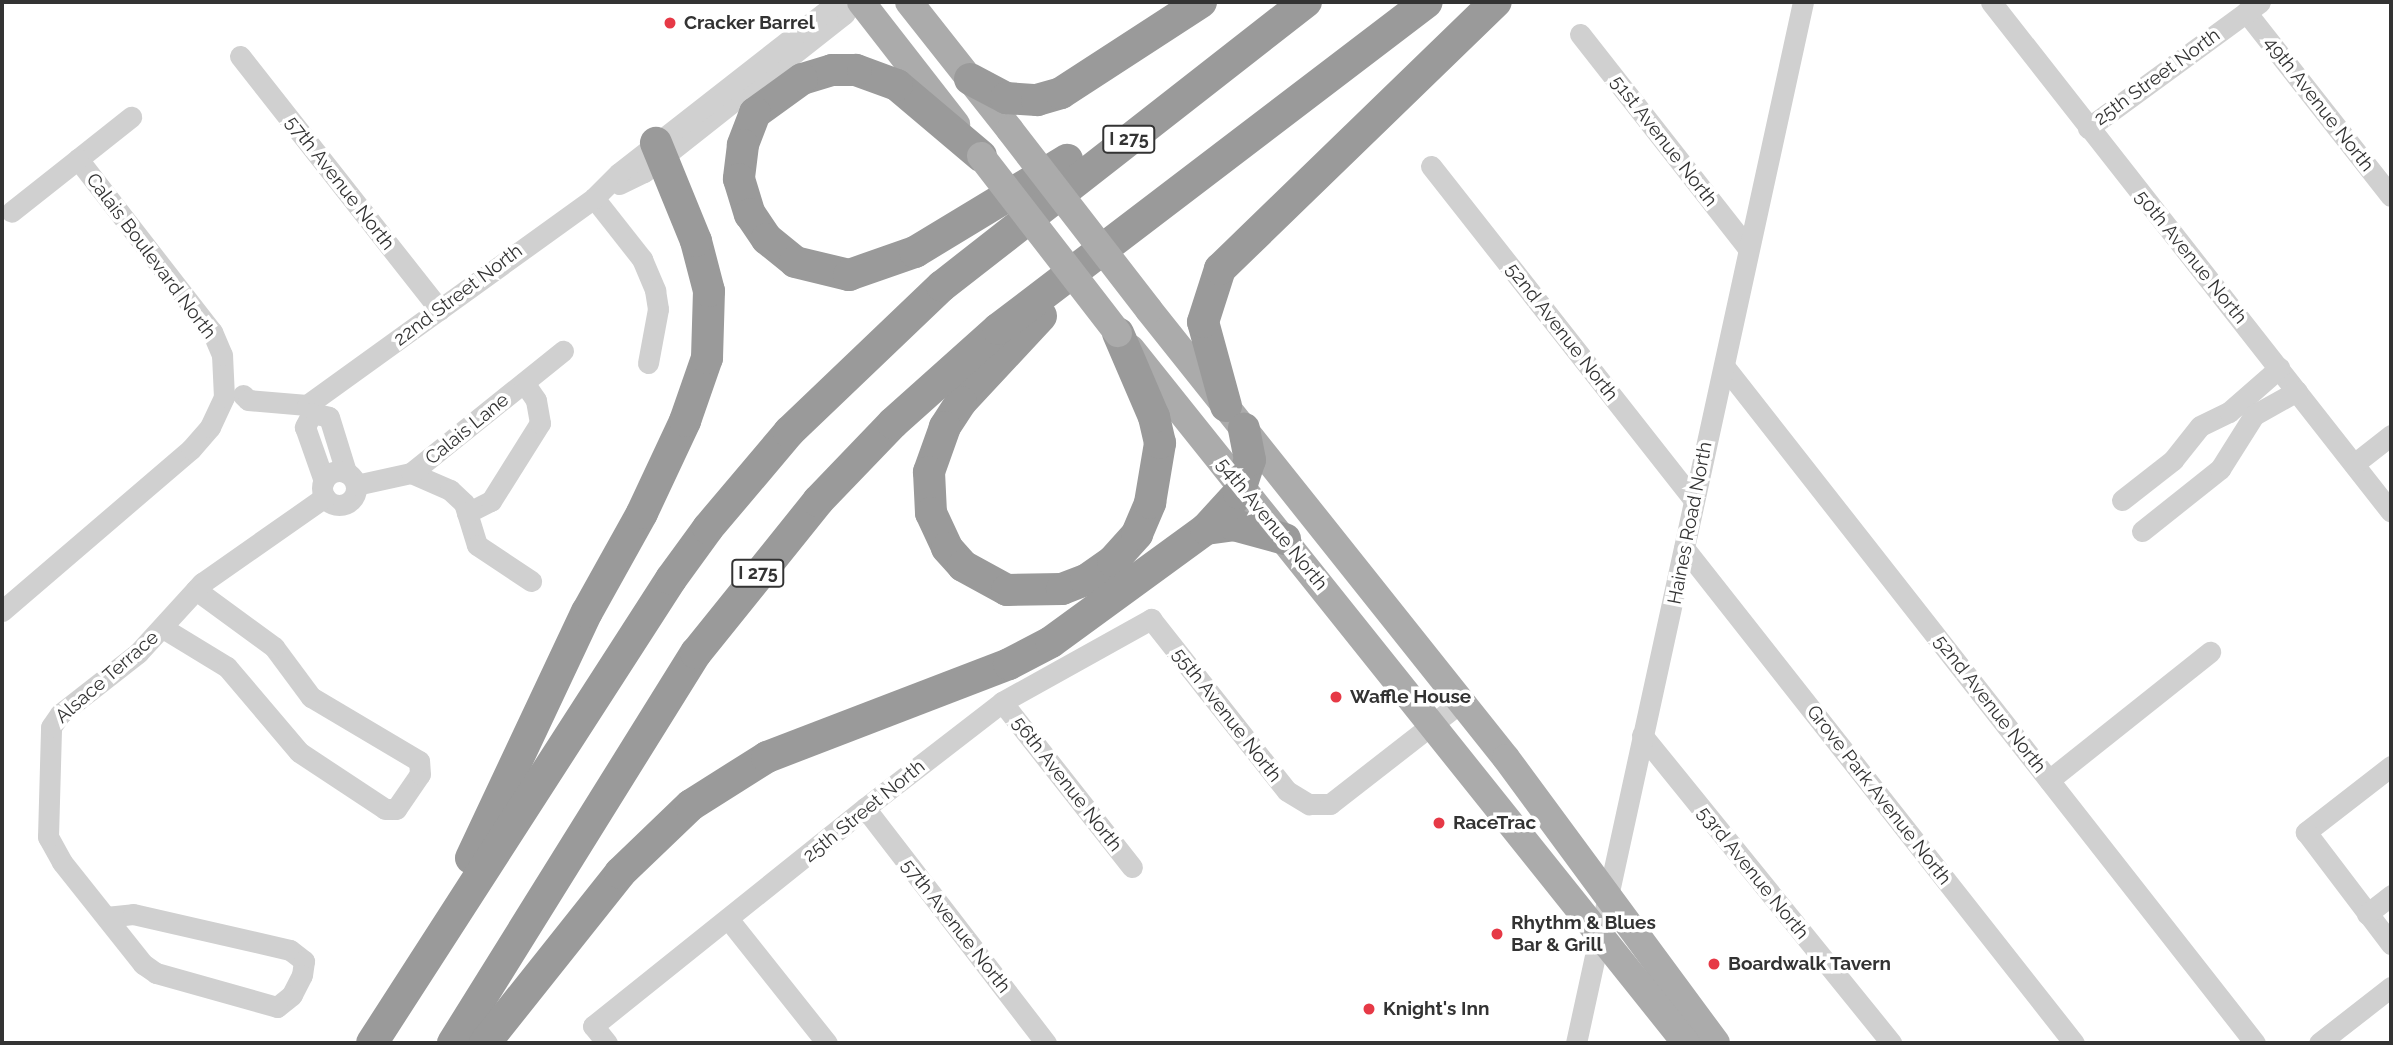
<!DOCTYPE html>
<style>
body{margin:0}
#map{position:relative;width:2393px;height:1045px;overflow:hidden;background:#fff;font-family:Raleway,sans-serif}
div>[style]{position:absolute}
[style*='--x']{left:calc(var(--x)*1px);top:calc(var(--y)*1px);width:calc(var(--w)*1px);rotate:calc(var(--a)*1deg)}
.minor>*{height:21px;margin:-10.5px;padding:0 10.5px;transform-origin:10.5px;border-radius:10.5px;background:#d0d0d0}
.minor>.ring{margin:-10.5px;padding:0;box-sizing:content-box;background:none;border:21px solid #d0d0d0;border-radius:50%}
.major>*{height:28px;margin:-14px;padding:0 14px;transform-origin:14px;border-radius:14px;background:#ababab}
.highway>*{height:32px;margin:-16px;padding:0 16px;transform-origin:16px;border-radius:16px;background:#9a9a9a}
.major-bridge>*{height:28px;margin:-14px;padding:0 14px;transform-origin:14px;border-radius:14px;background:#ababab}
.dots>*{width:19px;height:19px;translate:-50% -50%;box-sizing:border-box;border:4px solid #fff;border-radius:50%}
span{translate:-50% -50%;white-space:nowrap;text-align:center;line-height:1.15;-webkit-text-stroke:7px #fff;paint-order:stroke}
.shield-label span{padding:2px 5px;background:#fff;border:2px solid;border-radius:5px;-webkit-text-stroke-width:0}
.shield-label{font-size:18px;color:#333;font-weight:700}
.poi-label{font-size:19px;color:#333;font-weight:700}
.left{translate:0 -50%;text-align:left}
.street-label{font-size:19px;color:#333}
.frame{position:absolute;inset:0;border:4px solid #333;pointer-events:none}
</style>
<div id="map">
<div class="minor">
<div style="--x:1991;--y:2;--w:648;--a:51.89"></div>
<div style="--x:2246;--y:12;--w:234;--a:51.8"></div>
<div style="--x:1580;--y:34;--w:272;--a:51.9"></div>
<div style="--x:240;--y:56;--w:323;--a:51.8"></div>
<div style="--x:2088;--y:128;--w:213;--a:-36.2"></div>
<div style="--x:78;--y:159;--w:68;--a:-38.4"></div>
<div style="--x:1431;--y:166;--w:422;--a:51.8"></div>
<div style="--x:619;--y:184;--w:28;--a:-26"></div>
<div style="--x:644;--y:172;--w:255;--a:-38.3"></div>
<div style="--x:844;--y:14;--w:15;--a:-53"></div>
<div style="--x:594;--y:198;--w:78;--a:51.8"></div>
<div style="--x:642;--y:259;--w:34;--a:67"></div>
<div style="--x:655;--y:290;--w:19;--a:81"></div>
<div style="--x:658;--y:309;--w:55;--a:100.5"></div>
<div style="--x:1724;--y:366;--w:860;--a:51.89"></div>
<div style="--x:243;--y:395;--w:7;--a:45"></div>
<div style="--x:248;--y:400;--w:59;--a:4.8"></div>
<div style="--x:307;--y:405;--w:9;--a:58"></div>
<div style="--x:312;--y:413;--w:17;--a:13"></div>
<div style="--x:329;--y:417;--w:58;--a:72.8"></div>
<div style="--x:307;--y:405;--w:354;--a:-35.8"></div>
<div style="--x:594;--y:198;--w:35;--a:-45"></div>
<div style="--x:619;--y:173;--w:278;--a:-38"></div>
<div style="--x:312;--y:413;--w:16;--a:117"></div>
<div style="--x:305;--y:427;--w:57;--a:70.6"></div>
<div style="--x:2354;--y:464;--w:47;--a:-38.1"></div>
<div class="ring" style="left:322px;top:471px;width:13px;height:13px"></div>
<div style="--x:411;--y:473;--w:43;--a:23.6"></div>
<div style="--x:450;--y:490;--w:19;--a:43"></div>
<div style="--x:464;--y:503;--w:44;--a:72.8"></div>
<div style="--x:477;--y:545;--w:65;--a:33.7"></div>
<div style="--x:356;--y:485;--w:56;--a:-12.3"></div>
<div style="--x:411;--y:473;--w:195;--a:-38.8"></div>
<div style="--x:2122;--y:500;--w:65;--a:-38.1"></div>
<div style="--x:2173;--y:460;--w:43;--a:-51.5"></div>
<div style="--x:2200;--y:426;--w:32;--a:-26"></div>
<div style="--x:2229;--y:412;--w:67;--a:-41.3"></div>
<div style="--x:467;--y:513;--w:27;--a:-27"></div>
<div style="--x:491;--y:501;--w:92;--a:-57.9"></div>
<div style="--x:540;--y:423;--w:23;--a:-100"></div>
<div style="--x:536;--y:400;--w:21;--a:-125"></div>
<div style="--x:2142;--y:531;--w:100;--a:-38.5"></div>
<div style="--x:2220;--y:469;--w:64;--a:-57.8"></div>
<div style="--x:2254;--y:415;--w:49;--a:-29.2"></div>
<div style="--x:1684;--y:548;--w:630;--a:51.77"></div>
<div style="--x:2;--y:611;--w:249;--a:-40.6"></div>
<div style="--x:191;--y:449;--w:29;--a:-49"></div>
<div style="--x:210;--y:427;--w:33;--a:-65"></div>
<div style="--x:224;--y:397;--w:42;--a:-92.7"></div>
<div style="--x:222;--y:355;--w:25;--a:-113"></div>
<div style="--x:212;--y:332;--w:219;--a:-127.8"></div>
<div style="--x:78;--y:159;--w:85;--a:141.7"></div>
<div style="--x:163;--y:628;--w:75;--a:31.4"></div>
<div style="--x:227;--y:667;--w:111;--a:49.7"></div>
<div style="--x:299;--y:752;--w:103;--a:33.5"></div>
<div style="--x:385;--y:809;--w:11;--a:0"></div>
<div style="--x:396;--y:809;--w:42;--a:-55.6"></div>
<div style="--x:420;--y:774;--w:13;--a:-94"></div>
<div style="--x:419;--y:761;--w:126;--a:-149.3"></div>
<div style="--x:311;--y:697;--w:62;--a:-126.5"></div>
<div style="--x:274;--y:647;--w:97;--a:-143.8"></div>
<div style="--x:1002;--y:702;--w:210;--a:51.8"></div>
<div style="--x:1642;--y:735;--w:396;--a:51"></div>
<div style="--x:2391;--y:766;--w:108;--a:142.2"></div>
<div style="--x:2306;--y:832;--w:141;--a:52.8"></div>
<div style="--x:2049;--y:780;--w:206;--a:-38.5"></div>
<div style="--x:865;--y:808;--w:297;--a:52.4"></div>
<div style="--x:2367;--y:914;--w:31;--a:-38"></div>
<div style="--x:106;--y:917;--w:27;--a:-6"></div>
<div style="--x:133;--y:914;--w:161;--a:12.9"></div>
<div style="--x:290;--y:950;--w:18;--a:38"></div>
<div style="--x:304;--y:961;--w:14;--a:98"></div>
<div style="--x:302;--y:975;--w:22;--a:117"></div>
<div style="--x:292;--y:995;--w:19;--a:141"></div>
<div style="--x:277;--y:1007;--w:126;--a:-164.3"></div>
<div style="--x:156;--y:973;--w:16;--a:-145"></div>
<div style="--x:143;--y:964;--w:130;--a:-128.5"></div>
<div style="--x:62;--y:862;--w:29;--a:-119"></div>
<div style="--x:48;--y:837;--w:110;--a:-88.4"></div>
<div style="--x:51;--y:727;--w:16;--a:-55"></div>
<div style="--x:60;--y:714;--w:99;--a:-38"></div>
<div style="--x:138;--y:653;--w:95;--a:-47.6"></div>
<div style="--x:202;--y:583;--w:150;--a:-35"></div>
<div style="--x:729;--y:920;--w:157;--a:51.5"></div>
<div style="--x:607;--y:1043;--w:22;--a:-129"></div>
<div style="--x:593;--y:1026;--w:349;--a:-38.7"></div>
<div style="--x:865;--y:808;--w:173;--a:-37.7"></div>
<div style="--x:1002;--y:702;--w:171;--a:-29.1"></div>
<div style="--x:1151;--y:619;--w:219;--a:51.7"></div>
<div style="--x:1287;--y:791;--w:26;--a:31"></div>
<div style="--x:1309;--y:804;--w:21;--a:0"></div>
<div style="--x:1330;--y:804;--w:166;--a:-37.9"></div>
<div style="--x:1576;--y:1043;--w:1065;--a:-77.7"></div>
<div style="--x:2319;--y:1043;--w:91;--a:-37.9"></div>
</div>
<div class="major">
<div style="--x:861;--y:2;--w:155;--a:52.1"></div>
<div style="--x:909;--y:2;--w:163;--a:51.7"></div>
<div style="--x:1149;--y:310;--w:573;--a:51.45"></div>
<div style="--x:1506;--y:758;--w:354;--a:53.6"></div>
<div style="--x:1131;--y:349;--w:889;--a:51.35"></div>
</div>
<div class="highway">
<div style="--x:970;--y:79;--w:41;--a:27.8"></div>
<div style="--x:1006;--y:98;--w:31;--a:4"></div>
<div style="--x:1037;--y:100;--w:25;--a:-16"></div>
<div style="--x:1061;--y:93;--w:167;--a:-33"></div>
<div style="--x:981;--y:156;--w:110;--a:-139.8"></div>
<div style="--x:897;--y:85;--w:44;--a:-159.9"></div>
<div style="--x:856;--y:70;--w:24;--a:180"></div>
<div style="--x:832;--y:70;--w:31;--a:163"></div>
<div style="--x:802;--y:79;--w:58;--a:144.1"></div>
<div style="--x:755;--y:113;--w:34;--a:111"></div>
<div style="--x:743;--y:145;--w:34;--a:97"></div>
<div style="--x:739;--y:179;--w:37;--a:73"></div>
<div style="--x:750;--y:214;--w:30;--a:56"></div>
<div style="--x:767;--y:239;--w:36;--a:39"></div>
<div style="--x:795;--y:262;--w:56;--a:13.5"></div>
<div style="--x:849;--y:275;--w:70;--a:-19.2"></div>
<div style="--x:915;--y:252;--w:178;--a:-31.2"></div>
<div style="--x:1041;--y:316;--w:117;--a:132.9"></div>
<div style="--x:961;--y:402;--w:30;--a:123"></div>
<div style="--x:945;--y:427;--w:48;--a:109.6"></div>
<div style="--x:929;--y:472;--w:41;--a:87.2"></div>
<div style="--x:931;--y:513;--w:38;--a:65"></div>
<div style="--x:947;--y:548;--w:24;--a:48"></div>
<div style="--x:963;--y:566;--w:50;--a:28.6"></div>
<div style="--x:1007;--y:590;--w:55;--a:-1"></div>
<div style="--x:1062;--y:589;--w:26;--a:-21"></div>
<div style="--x:1086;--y:580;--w:33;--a:-35"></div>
<div style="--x:1113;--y:561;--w:36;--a:-48"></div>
<div style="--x:1137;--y:534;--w:34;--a:-67"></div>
<div style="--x:1150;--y:503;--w:61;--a:-80.5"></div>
<div style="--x:1160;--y:443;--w:27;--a:-103"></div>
<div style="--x:1154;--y:417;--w:91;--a:-113.2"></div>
<div style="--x:1226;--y:406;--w:87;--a:-105.3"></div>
<div style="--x:1203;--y:322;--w:56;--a:-72.2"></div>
<div style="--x:1220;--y:269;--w:384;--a:-44.1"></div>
<div style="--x:1206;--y:529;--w:28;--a:-8"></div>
<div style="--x:1234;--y:525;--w:53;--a:15.4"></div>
<div style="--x:471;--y:858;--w:272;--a:-64.8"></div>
<div style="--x:587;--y:612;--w:113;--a:-60.9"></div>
<div style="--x:642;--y:513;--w:102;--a:-64.9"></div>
<div style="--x:685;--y:421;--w:67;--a:-70.8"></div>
<div style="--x:707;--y:358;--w:67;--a:-88.3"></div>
<div style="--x:709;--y:291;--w:52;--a:-104.6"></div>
<div style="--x:696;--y:241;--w:106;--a:-112.2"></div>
<div style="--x:372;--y:1043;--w:552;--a:-57.2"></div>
<div style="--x:671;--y:579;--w:63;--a:-54"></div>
<div style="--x:708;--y:528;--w:126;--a:-49.8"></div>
<div style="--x:789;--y:432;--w:211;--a:-43.7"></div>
<div style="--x:942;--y:286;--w:462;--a:-38"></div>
<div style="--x:453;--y:1043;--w:460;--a:-58.1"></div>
<div style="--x:696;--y:653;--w:195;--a:-51.2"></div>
<div style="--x:818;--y:501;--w:108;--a:-46.1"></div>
<div style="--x:893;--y:423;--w:141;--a:-41.8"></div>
<div style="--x:998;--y:329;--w:539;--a:-37.32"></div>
<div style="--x:485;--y:1043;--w:217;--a:-51.5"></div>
<div style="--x:620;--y:873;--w:98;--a:-43.8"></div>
<div style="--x:691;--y:805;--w:90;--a:-32.3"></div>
<div style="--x:767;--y:757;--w:259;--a:-21"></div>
<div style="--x:1009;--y:664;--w:47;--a:-27.6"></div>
<div style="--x:1051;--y:642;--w:192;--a:-36.1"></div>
<div style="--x:1206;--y:529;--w:49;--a:-47.5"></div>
<div style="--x:1239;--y:493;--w:35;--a:-72"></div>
<div style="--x:1250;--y:460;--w:32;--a:-101"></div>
</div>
<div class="major-bridge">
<div style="--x:1010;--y:130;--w:227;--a:52.3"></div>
<div style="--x:981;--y:156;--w:224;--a:52.3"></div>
</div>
<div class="dots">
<div style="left:670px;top:23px;background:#e63946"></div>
<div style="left:1336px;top:697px;background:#e63946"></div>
<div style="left:1439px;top:823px;background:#e63946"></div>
<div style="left:1497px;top:934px;background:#e63946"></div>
<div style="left:1714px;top:964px;background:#e63946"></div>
<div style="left:1369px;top:1009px;background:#e63946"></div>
</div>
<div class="shield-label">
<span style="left:1129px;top:139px">I 275</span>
<span style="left:758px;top:573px">I 275</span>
</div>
<div class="poi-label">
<span class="left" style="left:684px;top:23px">Cracker Barrel</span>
<span class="left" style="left:1350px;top:697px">Waffle House</span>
<span class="left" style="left:1453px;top:823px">RaceTrac</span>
<span class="left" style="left:1511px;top:934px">Rhythm &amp; Blues<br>Bar &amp; Grill</span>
<span class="left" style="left:1728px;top:964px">Boardwalk Tavern</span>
<span class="left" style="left:1383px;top:1009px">Knight's Inn</span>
</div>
<div class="street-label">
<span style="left:2157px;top:77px;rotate:-36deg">25th Street North</span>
<span style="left:2319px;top:104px;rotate:52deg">49th Avenue North</span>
<span style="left:1664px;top:141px;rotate:52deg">51st Avenue North</span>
<span style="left:340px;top:183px;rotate:52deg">57th Avenue North</span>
<span style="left:151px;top:256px;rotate:53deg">Calais Boulevard North</span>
<span style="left:2191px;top:257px;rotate:51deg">50th Avenue North</span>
<span style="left:458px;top:295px;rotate:-37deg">22nd Street North</span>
<span style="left:1562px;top:332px;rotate:52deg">52nd Avenue North</span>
<span style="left:467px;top:429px;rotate:-39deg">Calais Lane</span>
<span style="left:1690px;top:523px;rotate:-79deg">Haines Road North</span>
<span style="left:1272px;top:524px;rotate:51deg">54th Avenue North</span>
<span style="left:107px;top:677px;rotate:-41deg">Alsace Terrace</span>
<span style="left:1990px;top:704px;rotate:52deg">52nd Avenue North</span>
<span style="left:1227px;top:715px;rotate:52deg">55th Avenue North</span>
<span style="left:1067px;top:784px;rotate:52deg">56th Avenue North</span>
<span style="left:1879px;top:795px;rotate:52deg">Grove Park Avenue North</span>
<span style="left:864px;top:811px;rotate:-39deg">25th Street North</span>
<span style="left:1753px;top:873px;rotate:51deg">53rd Avenue North</span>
<span style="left:956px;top:926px;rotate:52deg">57th Avenue North</span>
</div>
<div class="frame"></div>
</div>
